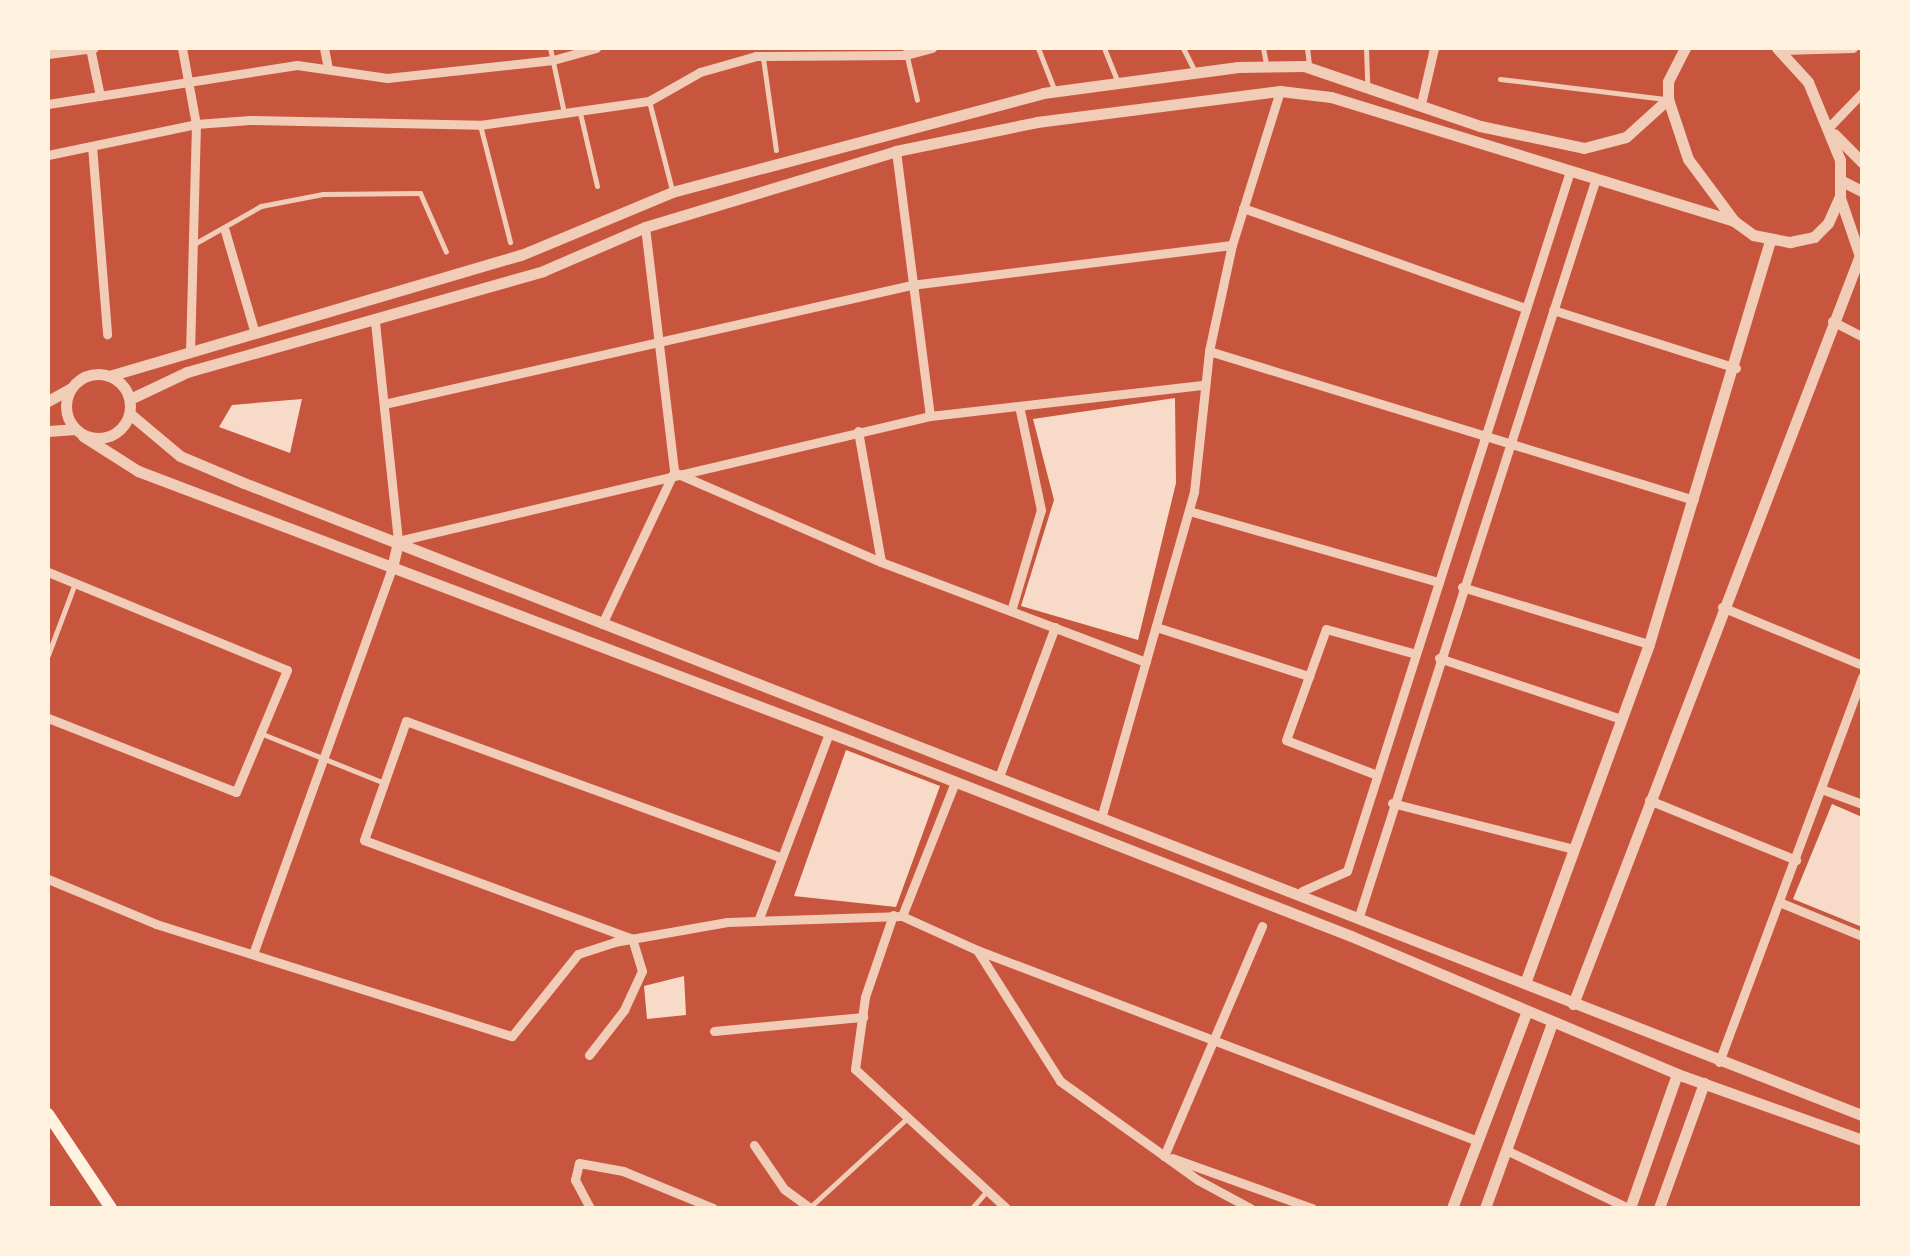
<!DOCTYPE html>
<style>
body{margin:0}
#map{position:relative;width:1910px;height:1256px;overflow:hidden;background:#c8553d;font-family:Quicksand,sans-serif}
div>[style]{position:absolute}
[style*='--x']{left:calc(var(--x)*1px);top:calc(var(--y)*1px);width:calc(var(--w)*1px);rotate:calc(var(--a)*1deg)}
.building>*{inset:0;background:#f7dbc8}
.service>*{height:5px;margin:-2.5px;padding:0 2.5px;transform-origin:2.5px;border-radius:2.5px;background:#f1ccb7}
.minor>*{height:9px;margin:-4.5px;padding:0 4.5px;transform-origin:4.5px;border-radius:4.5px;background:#f1ccb7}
.tertiary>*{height:11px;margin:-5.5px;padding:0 5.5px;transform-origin:5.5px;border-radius:5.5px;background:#f1ccb7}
.tertiary>.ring{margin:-5.5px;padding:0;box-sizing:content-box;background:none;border:11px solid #f1ccb7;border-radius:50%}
.secondary>*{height:12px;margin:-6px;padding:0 6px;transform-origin:6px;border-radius:6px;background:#fff3e0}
span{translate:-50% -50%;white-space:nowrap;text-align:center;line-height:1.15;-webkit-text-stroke:9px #fff3e0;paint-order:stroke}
.frame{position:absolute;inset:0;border:50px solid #fff3e0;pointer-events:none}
</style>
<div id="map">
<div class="building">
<div style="clip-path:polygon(1175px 398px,1176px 483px,1138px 640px,1021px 606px,1054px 500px,1033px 419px)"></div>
<div style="clip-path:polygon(302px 399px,290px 453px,219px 427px,232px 405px)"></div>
<div style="clip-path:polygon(846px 750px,940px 786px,896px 907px,794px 896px)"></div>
<div style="clip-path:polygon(1832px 804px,1862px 817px,1862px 927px,1793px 899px)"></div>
<div style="clip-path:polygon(684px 976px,686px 1015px,647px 1019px,644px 986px)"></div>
</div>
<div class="service">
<div style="--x:550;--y:48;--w:66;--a:77.8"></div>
<div style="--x:905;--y:48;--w:53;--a:77"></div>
<div style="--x:1038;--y:48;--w:44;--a:68.7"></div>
<div style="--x:1104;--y:48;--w:35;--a:68"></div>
<div style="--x:1183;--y:48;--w:25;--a:63"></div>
<div style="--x:1263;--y:48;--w:16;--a:79"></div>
<div style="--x:1307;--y:48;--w:16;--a:83"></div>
<div style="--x:1366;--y:48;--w:36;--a:88"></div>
<div style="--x:763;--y:58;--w:93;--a:82"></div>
<div style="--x:1500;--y:79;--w:166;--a:6.9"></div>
<div style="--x:649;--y:101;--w:92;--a:75.5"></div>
<div style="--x:580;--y:113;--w:75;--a:76.9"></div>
<div style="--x:480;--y:125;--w:121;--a:75.6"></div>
<div style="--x:194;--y:244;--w:77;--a:-29.6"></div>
<div style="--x:261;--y:206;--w:63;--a:-11"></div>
<div style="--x:323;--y:194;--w:97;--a:-0.6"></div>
<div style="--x:420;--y:193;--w:64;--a:66.2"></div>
<div style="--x:48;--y:655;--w:77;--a:-69.4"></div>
<div style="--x:265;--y:735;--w:126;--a:21.9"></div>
<div style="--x:809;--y:1208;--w:132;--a:-42.5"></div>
<div style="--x:972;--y:1208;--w:21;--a:-49"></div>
</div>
<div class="minor">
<div style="--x:90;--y:48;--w:49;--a:78.2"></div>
<div style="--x:182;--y:48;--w:77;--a:79.6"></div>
<div style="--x:196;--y:124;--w:224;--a:91.5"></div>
<div style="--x:324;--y:48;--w:21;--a:79"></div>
<div style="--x:1781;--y:50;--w:72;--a:-1.6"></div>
<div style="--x:48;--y:54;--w:46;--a:-7.4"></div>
<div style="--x:48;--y:104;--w:252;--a:-8.9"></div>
<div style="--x:297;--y:65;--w:91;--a:8.2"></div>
<div style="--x:387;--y:78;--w:167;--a:-6.2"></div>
<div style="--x:553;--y:60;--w:45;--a:-15.6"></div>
<div style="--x:1421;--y:104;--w:57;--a:-76.9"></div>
<div style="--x:1830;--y:126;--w:46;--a:-45.9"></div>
<div style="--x:92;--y:146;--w:189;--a:85.4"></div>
<div style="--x:896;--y:151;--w:267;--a:82.7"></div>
<div style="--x:48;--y:155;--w:151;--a:-11.8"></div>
<div style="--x:196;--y:124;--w:54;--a:-4.2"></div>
<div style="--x:250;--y:120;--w:230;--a:1.2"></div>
<div style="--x:480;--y:125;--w:171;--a:-8.1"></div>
<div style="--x:649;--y:101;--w:59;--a:-29.6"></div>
<div style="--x:700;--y:72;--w:58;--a:-15.9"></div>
<div style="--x:756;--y:56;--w:150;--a:-0.4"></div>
<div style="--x:906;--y:55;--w:27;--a:-15"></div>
<div style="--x:1243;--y:208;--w:297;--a:19.5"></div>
<div style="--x:645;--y:227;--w:247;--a:83.2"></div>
<div style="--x:225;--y:231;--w:103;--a:73.7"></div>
<div style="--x:1553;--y:310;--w:192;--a:17.6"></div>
<div style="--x:1832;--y:321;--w:34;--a:27"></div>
<div style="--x:375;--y:322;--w:220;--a:84"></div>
<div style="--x:398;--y:541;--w:546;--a:-13.22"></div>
<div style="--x:930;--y:416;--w:274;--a:-6.5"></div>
<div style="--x:1209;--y:351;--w:507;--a:17.08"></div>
<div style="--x:384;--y:404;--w:540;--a:-12.72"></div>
<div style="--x:911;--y:285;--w:323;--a:-7.1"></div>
<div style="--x:858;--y:431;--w:133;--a:80"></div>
<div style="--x:676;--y:473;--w:223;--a:23.5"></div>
<div style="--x:881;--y:562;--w:283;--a:20.7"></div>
<div style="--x:1189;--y:511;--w:260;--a:15.9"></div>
<div style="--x:48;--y:572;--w:258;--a:22.3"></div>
<div style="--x:287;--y:670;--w:132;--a:112.7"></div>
<div style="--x:236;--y:792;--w:202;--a:-158.5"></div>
<div style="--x:1462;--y:587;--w:195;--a:17"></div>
<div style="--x:1722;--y:607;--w:152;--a:22.5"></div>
<div style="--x:1011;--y:611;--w:105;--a:-73.5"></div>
<div style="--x:1041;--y:510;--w:106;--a:-101.9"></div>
<div style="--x:602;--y:624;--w:168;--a:-64.7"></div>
<div style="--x:1156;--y:627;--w:161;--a:17.8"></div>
<div style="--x:1439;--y:658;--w:192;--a:18.5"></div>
<div style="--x:1000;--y:774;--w:157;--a:-69.5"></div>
<div style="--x:1377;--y:775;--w:97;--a:-159"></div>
<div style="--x:1286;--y:740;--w:118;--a:-70.2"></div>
<div style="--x:1326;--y:629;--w:93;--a:15.5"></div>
<div style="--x:1824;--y:790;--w:40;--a:20.2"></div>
<div style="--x:1649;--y:800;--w:159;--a:22.2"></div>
<div style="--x:1392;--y:803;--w:188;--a:14.2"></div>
<div style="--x:1102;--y:815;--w:336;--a:-74.1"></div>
<div style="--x:1194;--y:492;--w:142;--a:-83.9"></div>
<div style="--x:1209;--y:351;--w:108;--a:-77.8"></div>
<div style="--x:1232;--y:245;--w:161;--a:-72.7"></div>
<div style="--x:48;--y:879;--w:117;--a:22.6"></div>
<div style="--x:156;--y:924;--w:373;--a:17.5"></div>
<div style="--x:512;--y:1036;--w:105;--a:-51.2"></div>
<div style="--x:578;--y:954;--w:38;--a:-18"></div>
<div style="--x:614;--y:942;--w:115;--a:-10"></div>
<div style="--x:727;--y:922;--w:175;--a:-2"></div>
<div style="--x:902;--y:916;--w:82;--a:24.4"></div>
<div style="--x:977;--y:950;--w:155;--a:57.6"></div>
<div style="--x:1060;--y:1081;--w:170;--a:35.7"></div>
<div style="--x:1198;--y:1180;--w:59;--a:28.3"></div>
<div style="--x:1302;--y:891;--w:49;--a:-24"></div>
<div style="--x:1347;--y:871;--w:732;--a:-72.33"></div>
<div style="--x:1779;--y:902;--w:90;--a:22.3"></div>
<div style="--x:1360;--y:913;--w:769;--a:-72.2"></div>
<div style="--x:893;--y:915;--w:87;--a:108.9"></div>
<div style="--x:865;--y:997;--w:73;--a:97.9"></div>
<div style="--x:855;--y:1069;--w:205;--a:42.6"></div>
<div style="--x:902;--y:916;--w:144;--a:-68.4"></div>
<div style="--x:758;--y:921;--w:201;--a:-69.3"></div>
<div style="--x:630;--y:938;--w:283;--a:-159.8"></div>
<div style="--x:364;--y:840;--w:126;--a:-70.6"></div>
<div style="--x:406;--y:721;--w:397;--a:20"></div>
<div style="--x:977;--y:950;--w:536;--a:20.87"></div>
<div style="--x:253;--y:954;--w:410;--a:-70.2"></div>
<div style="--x:714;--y:1031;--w:150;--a:-5.4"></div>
<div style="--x:589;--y:1055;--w:57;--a:-52.1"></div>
<div style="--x:624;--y:1010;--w:43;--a:-65.2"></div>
<div style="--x:642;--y:971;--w:34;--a:-107"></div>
<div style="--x:1719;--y:1062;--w:411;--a:-69.6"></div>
<div style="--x:754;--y:1145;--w:53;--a:55.7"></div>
<div style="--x:784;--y:1189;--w:32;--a:36"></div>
<div style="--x:1506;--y:1150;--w:135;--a:25.4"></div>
<div style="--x:1164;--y:1156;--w:250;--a:-66.9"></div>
<div style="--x:1172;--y:1158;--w:149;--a:19.7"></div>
<div style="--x:590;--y:1208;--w:32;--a:-118"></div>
<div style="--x:575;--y:1180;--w:17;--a:-77"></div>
<div style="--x:579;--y:1163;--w:45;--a:10.3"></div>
<div style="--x:623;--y:1171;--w:97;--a:22.3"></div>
</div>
<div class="tertiary">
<div style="--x:1685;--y:48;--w:38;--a:117"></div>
<div style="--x:1668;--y:82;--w:17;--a:90"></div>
<div style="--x:1668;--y:99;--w:63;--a:71.6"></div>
<div style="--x:1688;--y:159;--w:77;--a:53.4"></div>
<div style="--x:1734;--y:221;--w:24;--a:36"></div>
<div style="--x:1753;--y:235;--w:38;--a:11"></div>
<div style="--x:1790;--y:242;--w:25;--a:-12"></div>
<div style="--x:1814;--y:237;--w:20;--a:-45"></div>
<div style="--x:1828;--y:223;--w:30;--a:-66"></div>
<div style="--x:1840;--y:196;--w:36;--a:-90"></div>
<div style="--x:1840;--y:160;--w:84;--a:-112.3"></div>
<div style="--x:1808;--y:82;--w:46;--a:-132.4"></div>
<div style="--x:1834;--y:134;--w:40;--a:45"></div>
<div style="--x:1840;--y:180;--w:25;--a:27"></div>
<div style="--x:1840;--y:198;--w:61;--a:71"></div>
<div class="ring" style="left:66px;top:374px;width:53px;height:53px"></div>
<div style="--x:109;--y:376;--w:429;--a:-16.4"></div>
<div style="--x:521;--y:255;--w:164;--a:-22.6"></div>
<div style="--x:672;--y:192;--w:384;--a:-14.9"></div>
<div style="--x:1043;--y:93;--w:197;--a:-7.6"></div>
<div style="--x:1238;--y:67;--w:66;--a:-0.9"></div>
<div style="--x:1304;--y:66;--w:186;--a:18.8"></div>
<div style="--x:1480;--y:126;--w:106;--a:11.9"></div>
<div style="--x:1584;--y:148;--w:43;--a:-14.7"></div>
<div style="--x:1626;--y:137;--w:57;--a:-42.1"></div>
<div style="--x:130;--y:399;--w:63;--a:-25.3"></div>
<div style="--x:187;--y:372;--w:370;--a:-15.8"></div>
<div style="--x:543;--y:271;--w:111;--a:-23.3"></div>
<div style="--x:645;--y:227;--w:262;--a:-16.8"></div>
<div style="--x:896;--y:151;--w:144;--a:-11.6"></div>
<div style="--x:1037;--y:122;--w:245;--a:-7.3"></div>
<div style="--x:1280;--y:91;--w:51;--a:6.7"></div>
<div style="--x:1331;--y:97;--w:422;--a:17.1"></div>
<div style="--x:48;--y:401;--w:25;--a:-29"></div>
<div style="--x:130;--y:414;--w:65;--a:40"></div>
<div style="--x:180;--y:456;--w:69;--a:22.9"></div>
<div style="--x:244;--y:483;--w:1737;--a:21.34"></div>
<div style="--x:48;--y:431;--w:27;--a:-4"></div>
<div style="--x:83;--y:436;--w:65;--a:32.5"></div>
<div style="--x:138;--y:471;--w:762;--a:20.74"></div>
<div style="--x:851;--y:741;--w:537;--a:21.31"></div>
<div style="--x:1351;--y:936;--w:354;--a:22.9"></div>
<div style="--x:1677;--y:1074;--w:196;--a:19.6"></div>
<div style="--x:392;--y:568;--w:28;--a:-77"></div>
<div style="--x:1525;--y:983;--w:361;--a:-69.9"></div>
<div style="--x:1649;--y:644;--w:422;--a:-73.3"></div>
<div style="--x:1573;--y:1004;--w:807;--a:-69.03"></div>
<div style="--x:1452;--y:1208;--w:209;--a:-69.2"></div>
<div style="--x:1485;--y:1208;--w:197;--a:-70.1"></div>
<div style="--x:1630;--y:1208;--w:142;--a:-70.7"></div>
<div style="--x:1659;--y:1208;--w:133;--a:-70.2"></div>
</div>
<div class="secondary">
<div style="--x:48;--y:1114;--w:113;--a:56.2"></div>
</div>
<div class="frame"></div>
</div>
